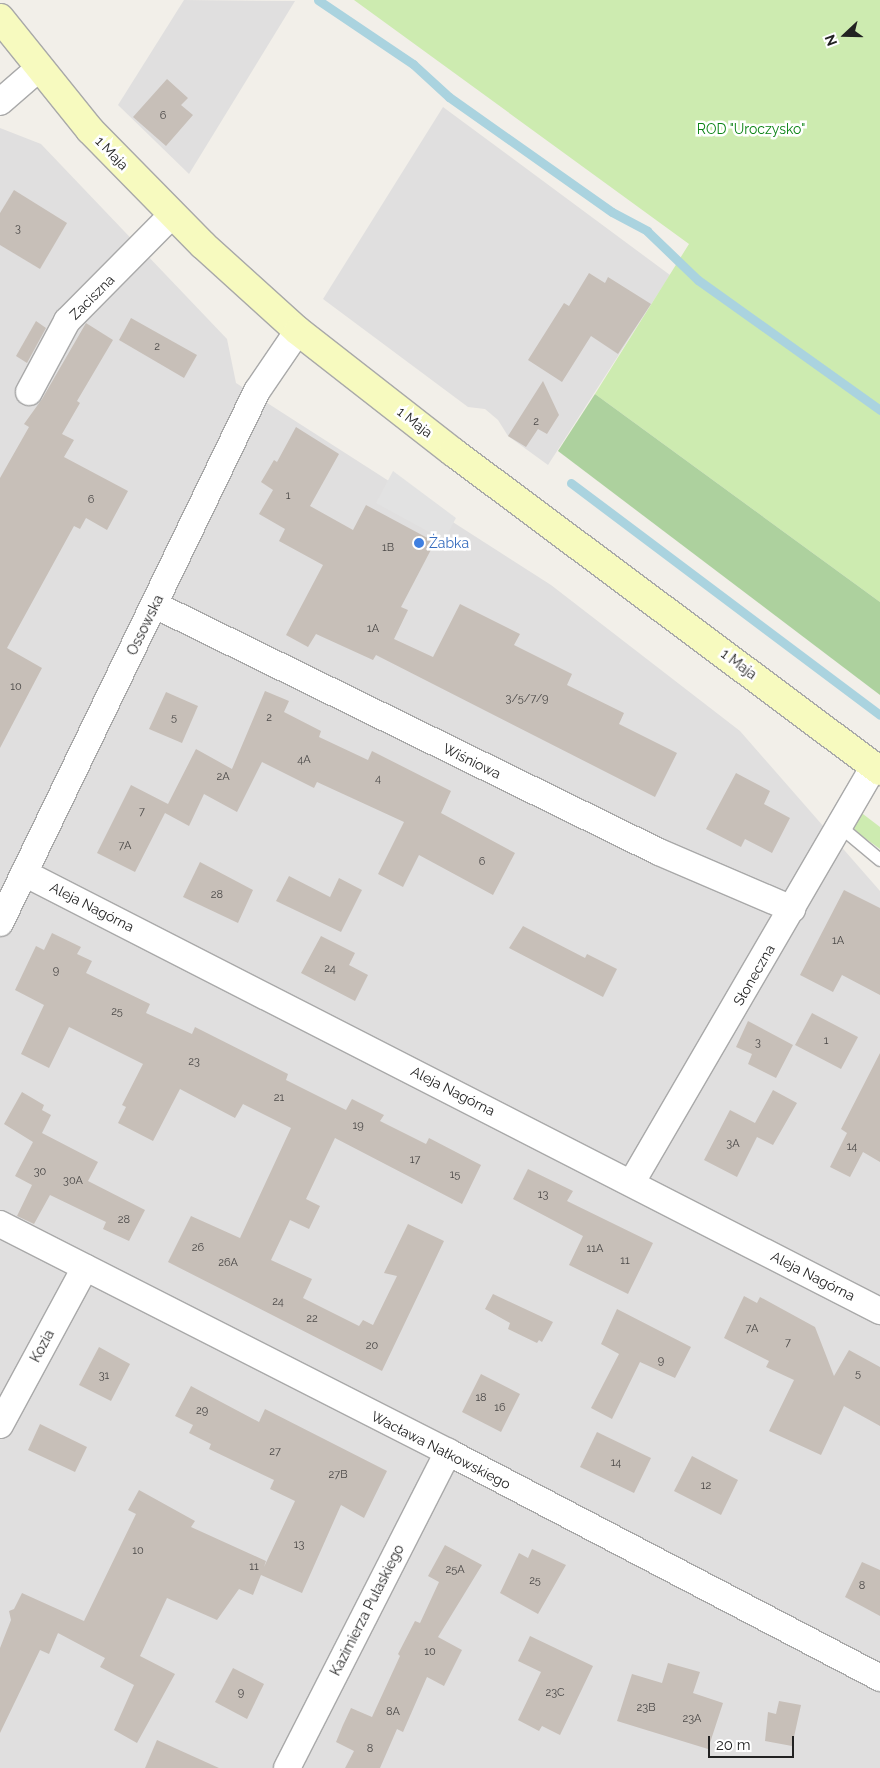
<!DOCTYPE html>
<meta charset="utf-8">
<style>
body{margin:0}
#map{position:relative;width:880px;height:1768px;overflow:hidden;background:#f2efe9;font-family:Raleway,sans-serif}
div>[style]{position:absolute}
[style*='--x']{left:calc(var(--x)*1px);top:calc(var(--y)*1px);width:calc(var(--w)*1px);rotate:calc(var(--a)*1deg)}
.residential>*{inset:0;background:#e0dfdf}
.grass>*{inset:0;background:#cdebb0}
.forest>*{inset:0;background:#add19e}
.parking>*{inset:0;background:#e2e2e2}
.stream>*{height:9px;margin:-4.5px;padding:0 4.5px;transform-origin:4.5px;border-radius:4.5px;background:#aad3df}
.building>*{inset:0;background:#c7bfb8}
.roads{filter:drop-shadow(1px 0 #a9a9a9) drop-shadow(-1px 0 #a9a9a9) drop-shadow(0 1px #a9a9a9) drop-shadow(0 -1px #a9a9a9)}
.lane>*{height:12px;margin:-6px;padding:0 6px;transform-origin:6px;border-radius:6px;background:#fff}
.street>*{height:26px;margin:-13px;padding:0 13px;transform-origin:13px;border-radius:13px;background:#fff}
.secondary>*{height:28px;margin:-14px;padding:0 14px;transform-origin:14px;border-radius:14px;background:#f7fabf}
.dots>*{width:14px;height:14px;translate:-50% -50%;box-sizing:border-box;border:2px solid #fff;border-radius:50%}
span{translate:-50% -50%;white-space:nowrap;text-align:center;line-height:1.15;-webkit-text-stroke:5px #fff;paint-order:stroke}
.number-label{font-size:11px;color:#4b4948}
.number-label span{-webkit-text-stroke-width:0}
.park-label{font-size:14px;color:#0c8416}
.street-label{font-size:14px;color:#222}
.shop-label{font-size:14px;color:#366cbe}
.left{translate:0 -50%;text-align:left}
.north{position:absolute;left:820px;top:10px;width:50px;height:50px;-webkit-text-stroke:4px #fff;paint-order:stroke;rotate:249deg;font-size:14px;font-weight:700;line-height:20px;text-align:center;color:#222}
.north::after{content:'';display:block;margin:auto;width:18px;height:22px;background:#222;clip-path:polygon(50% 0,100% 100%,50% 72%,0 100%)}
.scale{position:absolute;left:708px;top:1736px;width:86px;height:22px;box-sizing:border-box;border:2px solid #222;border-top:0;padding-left:6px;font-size:15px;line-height:18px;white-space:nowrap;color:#222;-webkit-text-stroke:4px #fff;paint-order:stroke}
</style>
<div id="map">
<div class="residential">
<div style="clip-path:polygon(184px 0,295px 1px,189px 174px,118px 105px)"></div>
<div style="clip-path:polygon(443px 107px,670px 275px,548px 465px,508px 436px,498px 420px,485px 409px,468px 407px,323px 299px)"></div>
<div style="clip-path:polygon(0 128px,41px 144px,227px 339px,236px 383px,551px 585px,740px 731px,880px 891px,880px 1768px,0 1768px)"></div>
</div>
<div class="grass">
<div style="clip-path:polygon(354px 0,880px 0,880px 602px,595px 394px,689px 244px)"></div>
<div style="clip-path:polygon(859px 811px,880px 827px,880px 849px,851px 828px)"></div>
</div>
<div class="forest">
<div style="clip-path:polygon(595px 394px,880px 602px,880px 695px,558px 451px)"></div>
</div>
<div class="parking">
<div style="clip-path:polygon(393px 471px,456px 518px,444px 540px,376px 503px)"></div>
</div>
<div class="stream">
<div style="--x:318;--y:0;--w:115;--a:34"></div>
<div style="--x:413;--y:64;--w:49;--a:42.5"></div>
<div style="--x:449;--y:97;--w:199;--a:35.2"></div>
<div style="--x:612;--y:212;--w:40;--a:28"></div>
<div style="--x:647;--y:231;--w:71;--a:43.9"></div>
<div style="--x:698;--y:280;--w:224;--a:35.5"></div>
<div style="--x:571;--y:483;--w:386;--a:36.9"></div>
</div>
<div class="building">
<div style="clip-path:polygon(167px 79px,188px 98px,181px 105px,193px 115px,166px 146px,133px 117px)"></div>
<div style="clip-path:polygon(14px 190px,67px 223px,40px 269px,0 245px,0 213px)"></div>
<div style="clip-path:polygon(589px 273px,605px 283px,608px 277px,651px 304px,618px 354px,591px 336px,562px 382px,528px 360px,564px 303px,569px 306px)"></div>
<div style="clip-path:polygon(131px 318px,197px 355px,184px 378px,119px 340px)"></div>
<div style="clip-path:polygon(36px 321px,46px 328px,27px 363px,16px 356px)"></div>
<div style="clip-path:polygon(86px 323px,113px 340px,77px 401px,80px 403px,62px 434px,74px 440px,64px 457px,128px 491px,107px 530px,86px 518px,80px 529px,74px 526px,7px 648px,42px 668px,0 748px,0 478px,29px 427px,24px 424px,42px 399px)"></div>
<div style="clip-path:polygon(543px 381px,559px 415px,547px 434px,538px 429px,526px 447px,508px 436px)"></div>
<div style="clip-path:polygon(296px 427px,339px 454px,310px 506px,353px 530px,366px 505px,435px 542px,401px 607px,408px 610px,394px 639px,433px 657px,460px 604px,520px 634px,514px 645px,572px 674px,567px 685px,624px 713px,619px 724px,677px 753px,655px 797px,376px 655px,373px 660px,316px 634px,308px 647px,286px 635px,323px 565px,279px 541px,285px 529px,259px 514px,273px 490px,261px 482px,274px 460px,277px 462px)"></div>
<div style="clip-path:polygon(265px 691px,289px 701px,284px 712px,321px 731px,319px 737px,368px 760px,372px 751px,451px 791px,441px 813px,515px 853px,493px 895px,419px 855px,403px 887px,378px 874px,404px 822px,317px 782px,314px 788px,262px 762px,237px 812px,204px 794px,189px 826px,165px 813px,135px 872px,97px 853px,131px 785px,168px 804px,196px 749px,232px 769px)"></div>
<div style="clip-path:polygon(166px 692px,198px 706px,182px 743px,149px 729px)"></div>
<div style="clip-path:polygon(736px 773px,770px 791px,764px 804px,790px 818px,772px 853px,745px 839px,741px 847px,706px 829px)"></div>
<div style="clip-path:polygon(200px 862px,253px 890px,238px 923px,183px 897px)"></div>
<div style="clip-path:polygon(289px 876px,330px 897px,339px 878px,362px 890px,341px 932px,276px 901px)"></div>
<div style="clip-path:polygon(844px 890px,880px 908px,880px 995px,842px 975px,833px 992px,800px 975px)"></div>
<div style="clip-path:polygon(523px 926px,585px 958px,587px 954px,617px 969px,603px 997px,509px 948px)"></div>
<div style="clip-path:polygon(52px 933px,81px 947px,77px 954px,92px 961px,86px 973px,150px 1004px,146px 1013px,192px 1034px,195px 1027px,288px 1074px,286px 1080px,346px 1110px,352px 1099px,384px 1115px,380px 1121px,426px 1144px,429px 1138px,481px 1165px,462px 1204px,335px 1138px,306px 1199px,320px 1206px,309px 1229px,290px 1220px,271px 1260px,312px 1279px,303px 1298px,359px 1326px,363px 1320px,373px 1325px,397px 1276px,384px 1273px,408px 1224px,444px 1241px,382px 1371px,168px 1262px,191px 1216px,240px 1238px,291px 1128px,243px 1104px,235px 1118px,180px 1089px,153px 1141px,118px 1123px,126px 1107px,122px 1105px,143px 1064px,69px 1027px,49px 1068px,21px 1054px,44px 1005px,15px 990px,36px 946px,44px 950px)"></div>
<div style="clip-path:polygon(321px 936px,355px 953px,349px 965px,368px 975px,355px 1001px,301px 973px)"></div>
<div style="clip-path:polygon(812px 1013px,858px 1037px,841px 1069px,795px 1045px)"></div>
<div style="clip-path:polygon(748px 1021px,793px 1045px,776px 1078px,748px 1064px,752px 1054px,736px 1047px)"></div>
<div style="clip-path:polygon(880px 1053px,880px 1162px,863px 1152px,850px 1177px,830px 1167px,847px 1133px,841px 1129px)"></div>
<div style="clip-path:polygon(773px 1090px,797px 1103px,773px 1145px,757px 1137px,737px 1177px,704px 1160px,730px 1110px,755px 1123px)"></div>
<div style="clip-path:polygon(22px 1092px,44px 1105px,42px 1110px,51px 1115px,42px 1133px,98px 1162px,88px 1181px,145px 1210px,129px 1241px,103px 1229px,106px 1222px,50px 1195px,34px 1224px,17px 1216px,32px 1185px,15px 1176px,33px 1142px,4px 1124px)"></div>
<div style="clip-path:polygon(528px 1169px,573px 1191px,567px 1201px,653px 1243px,628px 1294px,569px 1265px,583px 1236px,513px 1199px)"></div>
<div style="clip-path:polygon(493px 1294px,553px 1322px,542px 1342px,539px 1340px,537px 1343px,508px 1329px,510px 1323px,485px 1309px)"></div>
<div style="clip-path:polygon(744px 1296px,757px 1303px,760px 1297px,815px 1327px,834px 1376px,849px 1350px,880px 1367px,880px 1426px,844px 1406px,821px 1455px,769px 1431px,794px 1380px,766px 1367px,769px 1361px,724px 1338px)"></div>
<div style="clip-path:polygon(617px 1309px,691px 1347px,675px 1378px,640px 1362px,612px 1419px,591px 1408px,619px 1354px,601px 1344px)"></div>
<div style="clip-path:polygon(99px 1347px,130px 1364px,111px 1401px,79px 1385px)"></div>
<div style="clip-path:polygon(481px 1374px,520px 1394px,501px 1432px,462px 1412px)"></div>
<div style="clip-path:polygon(191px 1386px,259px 1422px,265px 1409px,387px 1471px,364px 1518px,341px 1505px,302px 1593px,261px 1575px,253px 1595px,239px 1589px,217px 1620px,167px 1598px,140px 1656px,175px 1674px,137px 1743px,114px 1730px,134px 1685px,100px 1667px,105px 1658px,58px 1633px,49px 1654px,40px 1650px,0 1733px,0 1648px,11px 1620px,9px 1611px,14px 1609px,22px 1593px,84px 1621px,136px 1514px,128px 1510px,139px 1490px,195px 1521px,191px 1527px,266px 1561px,264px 1567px,295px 1501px,270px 1489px,274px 1480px,209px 1449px,211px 1444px,189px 1433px,193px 1425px,175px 1416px)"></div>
<div style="clip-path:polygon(40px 1424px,87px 1447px,75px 1472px,28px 1450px)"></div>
<div style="clip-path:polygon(597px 1432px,651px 1458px,634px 1493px,580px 1467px)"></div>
<div style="clip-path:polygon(692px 1456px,738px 1480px,721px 1515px,674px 1491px)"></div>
<div style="clip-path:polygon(445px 1545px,482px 1565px,438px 1637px,462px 1650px,444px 1686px,427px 1677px,403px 1732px,397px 1729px,380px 1768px,345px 1768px,354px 1751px,336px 1742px,343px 1725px,351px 1708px,372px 1717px,400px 1656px,398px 1654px,415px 1621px,420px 1623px,439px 1582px,428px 1576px)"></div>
<div style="clip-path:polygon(532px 1549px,566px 1565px,538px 1614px,500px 1593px,519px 1553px,528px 1558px)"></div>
<div style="clip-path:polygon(862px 1562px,880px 1570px,880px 1616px,845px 1597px)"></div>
<div style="clip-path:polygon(530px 1636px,593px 1666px,560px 1735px,542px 1726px,539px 1731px,518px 1720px,541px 1672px,518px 1661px)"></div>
<div style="clip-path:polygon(668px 1663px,700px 1672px,693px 1693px,723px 1703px,708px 1749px,617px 1721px,632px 1674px,662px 1683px)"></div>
<div style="clip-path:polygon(233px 1668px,264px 1684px,247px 1719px,215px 1702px)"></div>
<div style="clip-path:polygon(779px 1701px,801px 1705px,792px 1746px,765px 1741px,768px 1712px,776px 1714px)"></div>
<div style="clip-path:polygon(157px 1740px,219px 1768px,145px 1768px)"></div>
</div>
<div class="roads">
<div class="lane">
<div style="--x:837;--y:824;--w:56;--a:39.9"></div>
</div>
<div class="street">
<div style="--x:0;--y:102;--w:50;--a:-41"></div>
<div style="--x:29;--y:392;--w:81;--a:-61.8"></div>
<div style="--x:67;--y:321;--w:149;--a:-45.3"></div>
<div style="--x:155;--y:605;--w:561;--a:26.11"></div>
<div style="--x:659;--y:852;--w:145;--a:23.2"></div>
<div style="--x:24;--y:873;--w:962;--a:27.1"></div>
<div style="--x:0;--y:923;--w:591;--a:-64.22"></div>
<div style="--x:257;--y:391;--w:73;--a:-55.7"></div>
<div style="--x:632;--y:1182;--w:481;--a:-59.8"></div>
<div style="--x:0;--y:1224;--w:503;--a:26.97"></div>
<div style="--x:448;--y:1452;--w:488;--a:27.6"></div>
<div style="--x:0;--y:1425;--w:179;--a:-61.6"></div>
<div style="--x:287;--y:1768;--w:355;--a:-63"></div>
</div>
<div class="secondary">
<div style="--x:0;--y:18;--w:144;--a:51.2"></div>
<div style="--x:90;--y:130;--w:161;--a:45.5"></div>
<div style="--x:203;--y:245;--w:128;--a:42.2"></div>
<div style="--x:298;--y:331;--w:197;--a:38"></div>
<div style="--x:453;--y:452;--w:533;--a:36.76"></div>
</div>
</div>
<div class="dots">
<div style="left:419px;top:543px;background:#3f7fe0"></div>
</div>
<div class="number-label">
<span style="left:163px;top:116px">6</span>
<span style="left:18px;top:229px">3</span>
<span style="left:157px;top:347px">2</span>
<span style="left:536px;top:422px">2</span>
<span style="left:288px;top:496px">1</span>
<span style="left:91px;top:500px">6</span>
<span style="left:388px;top:548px">1B</span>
<span style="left:373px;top:629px">1A</span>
<span style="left:16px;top:687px">10</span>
<span style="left:527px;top:699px">3/5/7/9</span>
<span style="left:174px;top:718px">5</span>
<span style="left:269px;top:718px">2</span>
<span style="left:304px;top:760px">4A</span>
<span style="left:223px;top:777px">2A</span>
<span style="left:378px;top:779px">4</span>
<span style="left:142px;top:812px">7</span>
<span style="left:125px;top:846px">7A</span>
<span style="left:482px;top:862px">6</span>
<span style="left:217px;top:895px">28</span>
<span style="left:838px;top:941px">1A</span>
<span style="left:330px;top:969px">24</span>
<span style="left:56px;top:971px">9</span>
<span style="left:117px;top:1012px">25</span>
<span style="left:826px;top:1041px">1</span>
<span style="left:758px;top:1043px">3</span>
<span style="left:194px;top:1062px">23</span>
<span style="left:279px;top:1098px">21</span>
<span style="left:358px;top:1126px">19</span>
<span style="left:733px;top:1144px">3A</span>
<span style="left:852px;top:1147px">14</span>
<span style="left:415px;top:1160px">17</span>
<span style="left:40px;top:1172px">30</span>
<span style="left:455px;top:1175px">15</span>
<span style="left:73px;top:1181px">30A</span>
<span style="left:543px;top:1195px">13</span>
<span style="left:124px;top:1220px">28</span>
<span style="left:198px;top:1248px">26</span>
<span style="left:595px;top:1249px">11A</span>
<span style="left:625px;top:1261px">11</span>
<span style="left:228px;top:1263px">26A</span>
<span style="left:278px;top:1302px">24</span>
<span style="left:312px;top:1319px">22</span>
<span style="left:752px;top:1329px">7A</span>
<span style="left:788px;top:1343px">7</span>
<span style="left:372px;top:1346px">20</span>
<span style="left:661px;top:1361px">9</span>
<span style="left:858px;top:1374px">5</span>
<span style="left:104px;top:1376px">31</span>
<span style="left:481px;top:1398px">18</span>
<span style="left:500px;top:1408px">16</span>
<span style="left:202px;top:1411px">29</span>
<span style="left:275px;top:1452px">27</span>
<span style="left:616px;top:1463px">14</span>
<span style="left:338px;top:1475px">27B</span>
<span style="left:706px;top:1486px">12</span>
<span style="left:299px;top:1545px">13</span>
<span style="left:138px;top:1551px">10</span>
<span style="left:254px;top:1567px">11</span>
<span style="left:455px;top:1570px">25A</span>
<span style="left:535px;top:1581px">25</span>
<span style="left:862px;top:1586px">8</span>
<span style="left:430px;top:1652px">10</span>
<span style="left:241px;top:1693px">9</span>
<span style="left:555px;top:1693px">23C</span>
<span style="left:646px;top:1708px">23B</span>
<span style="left:393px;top:1712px">8A</span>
<span style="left:692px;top:1719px">23A</span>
<span style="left:370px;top:1749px">8</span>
</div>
<div class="park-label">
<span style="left:751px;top:129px">ROD "Uroczysko"</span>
</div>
<div class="street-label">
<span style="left:112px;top:153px;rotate:46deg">1 Maja</span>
<span style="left:92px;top:297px;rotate:-45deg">Zaciszna</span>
<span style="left:415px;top:422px;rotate:38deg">1 Maja</span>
<span style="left:145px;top:625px;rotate:-64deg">Ossowska</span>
<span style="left:739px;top:664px;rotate:37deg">1 Maja</span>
<span style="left:472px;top:761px;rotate:26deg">Wiśniowa</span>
<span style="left:92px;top:907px;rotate:27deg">Aleja Nagórna</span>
<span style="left:754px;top:975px;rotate:-60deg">Słoneczna</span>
<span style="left:453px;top:1091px;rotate:27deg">Aleja Nagórna</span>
<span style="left:813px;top:1276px;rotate:27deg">Aleja Nagórna</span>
<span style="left:42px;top:1346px;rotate:-62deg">Kozia</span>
<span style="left:441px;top:1450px;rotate:27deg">Wacława Nałkowskiego</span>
<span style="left:367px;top:1610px;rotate:-63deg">Kazimierza Pułaskiego</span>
</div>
<div class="shop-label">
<span class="left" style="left:429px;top:543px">Żabka</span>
</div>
<div class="north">N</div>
<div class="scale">20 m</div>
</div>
